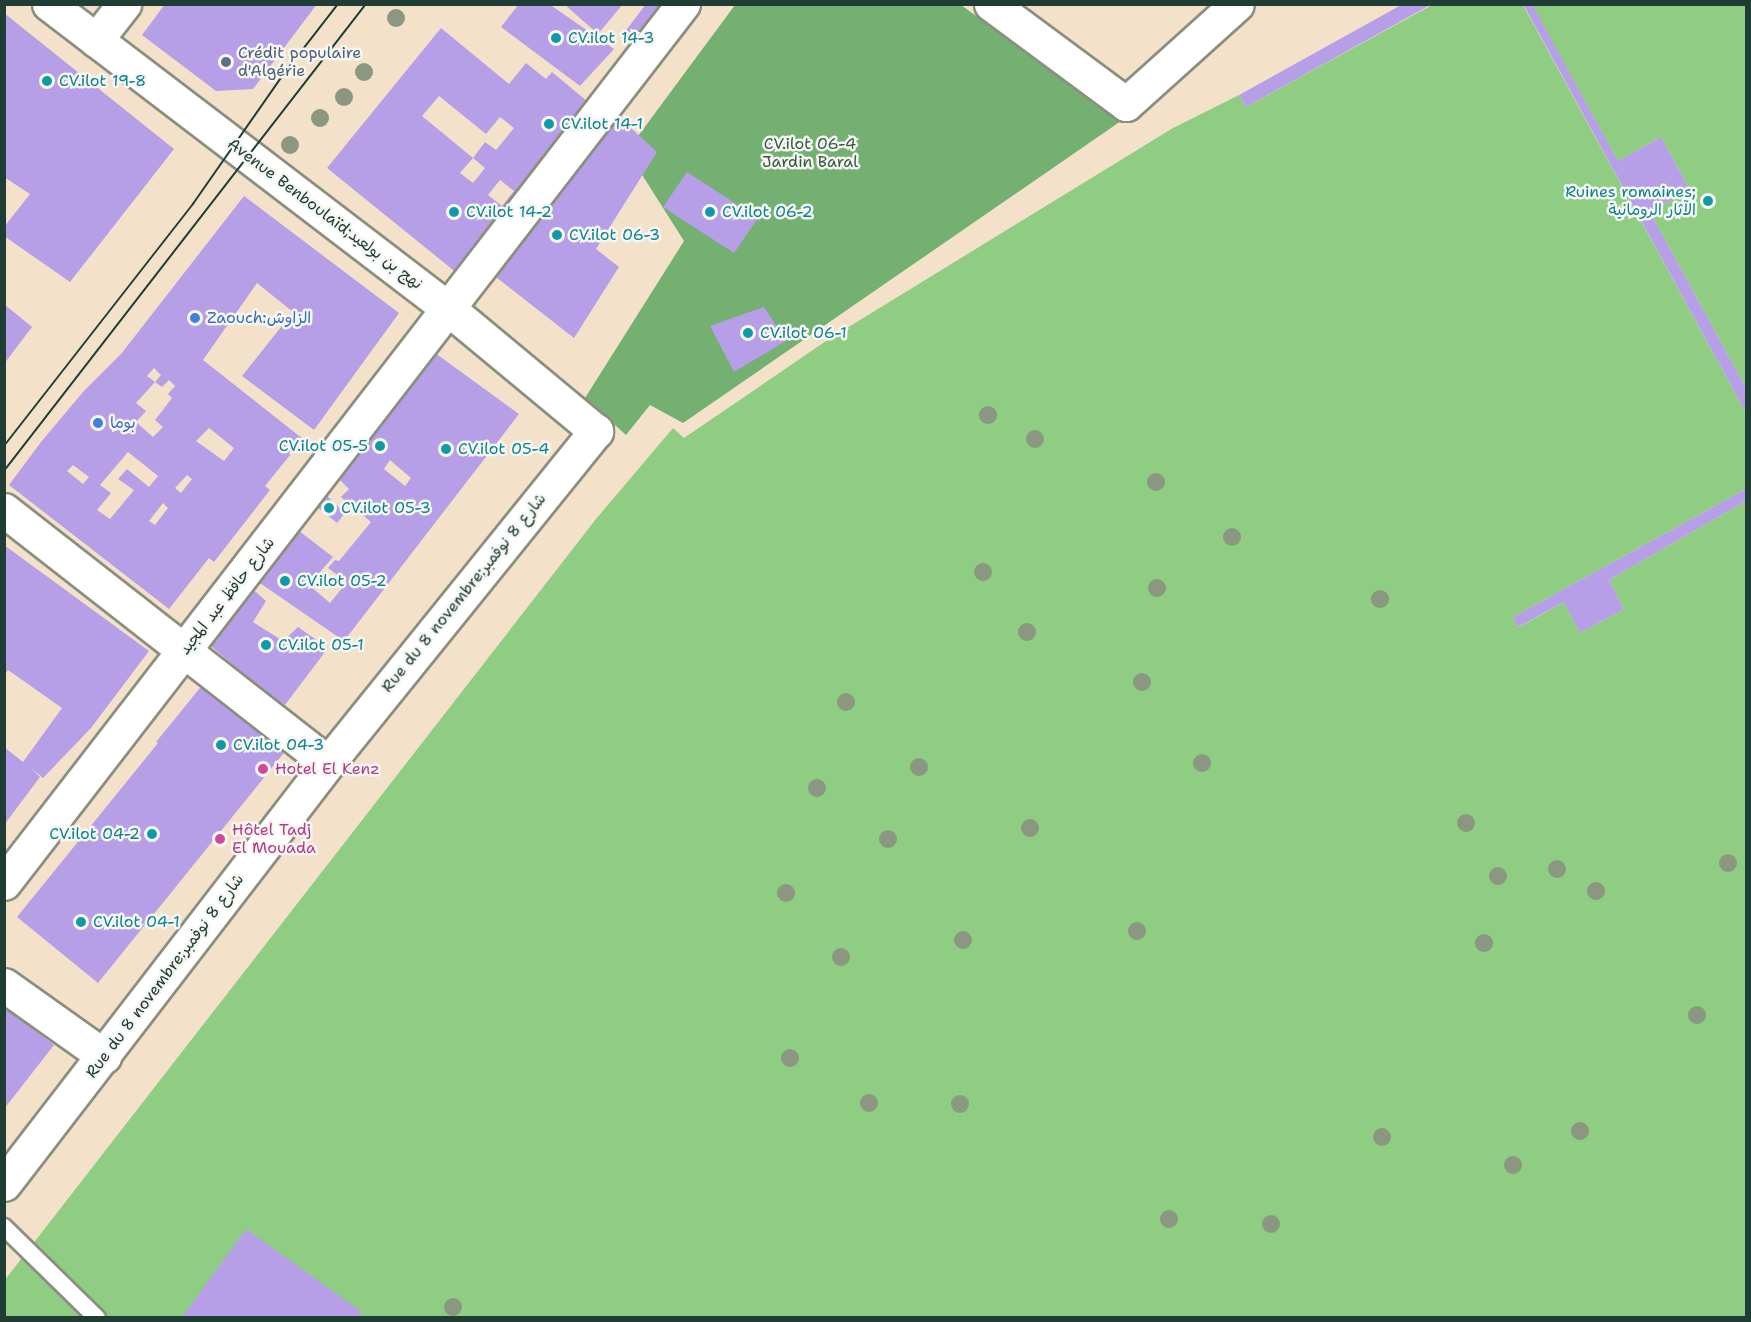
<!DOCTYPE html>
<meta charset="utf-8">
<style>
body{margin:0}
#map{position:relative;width:1751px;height:1322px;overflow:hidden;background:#f4e1ca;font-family:"Shantell Sans","Playpen Sans Arabic",sans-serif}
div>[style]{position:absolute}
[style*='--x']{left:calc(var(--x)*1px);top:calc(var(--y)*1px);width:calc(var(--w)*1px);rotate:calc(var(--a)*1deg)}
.green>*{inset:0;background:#8fcd83}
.forest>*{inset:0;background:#73b071}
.building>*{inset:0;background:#b79fe8}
.roads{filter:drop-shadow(2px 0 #8a8f7f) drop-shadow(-2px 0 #8a8f7f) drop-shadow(0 2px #8a8f7f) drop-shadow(0 -2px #8a8f7f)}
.service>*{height:16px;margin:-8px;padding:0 8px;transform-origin:8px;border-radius:8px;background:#fff}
.minor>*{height:33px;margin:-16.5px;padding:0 16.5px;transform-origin:16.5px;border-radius:16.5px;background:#fff}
.tertiary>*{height:33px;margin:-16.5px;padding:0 16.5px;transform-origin:16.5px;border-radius:16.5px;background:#fff}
.tram>*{height:1.5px;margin:-0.75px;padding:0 0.75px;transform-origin:0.75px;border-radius:0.75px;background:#1f3d34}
.trees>*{width:18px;height:18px;margin:-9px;border-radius:50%;background:#8b9780}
.dots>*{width:16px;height:16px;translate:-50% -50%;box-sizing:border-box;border:3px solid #f6f6f2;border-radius:50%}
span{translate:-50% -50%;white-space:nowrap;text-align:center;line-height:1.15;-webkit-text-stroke:5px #f6f6f2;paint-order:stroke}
.culture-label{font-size:16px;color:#0d838f}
.left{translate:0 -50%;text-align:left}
.right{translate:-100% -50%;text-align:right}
.service-label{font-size:16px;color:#4e5e75}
.park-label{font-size:16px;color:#355a44}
.street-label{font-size:16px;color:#1f3d34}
.shop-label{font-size:16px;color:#366cbe}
.hotel-label{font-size:16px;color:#b23c85}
.frame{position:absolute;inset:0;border:6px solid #1f3d34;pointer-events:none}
</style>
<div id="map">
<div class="green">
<div style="clip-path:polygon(1432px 5px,1523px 5px,1746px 413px,1746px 489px,1513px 617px,1519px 627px,1564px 602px,1580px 633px,1624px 609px,1609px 580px,1746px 501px,1746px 1317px,5px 1318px,4px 1281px,596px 519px,673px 428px,684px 438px,829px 339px,1173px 128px,1239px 95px,1246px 107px)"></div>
<div style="clip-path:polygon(1532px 5px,1746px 5px,1746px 388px,1650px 212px,1690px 190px,1661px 137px,1618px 161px)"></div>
</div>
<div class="forest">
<div style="clip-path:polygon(735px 5px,961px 5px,1121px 121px,683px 423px,650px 405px,626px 435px,585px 398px,684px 241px,627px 151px)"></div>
</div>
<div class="building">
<div style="clip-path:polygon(165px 4px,317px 4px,253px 89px,216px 91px,142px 35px)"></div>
<div style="clip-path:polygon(519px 4px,549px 4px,614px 49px,580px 86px,501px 27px)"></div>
<div style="clip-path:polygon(564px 4px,623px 4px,598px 34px)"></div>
<div style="clip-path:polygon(646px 4px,677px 4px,644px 48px,624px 33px)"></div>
<div style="clip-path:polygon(1403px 4px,1432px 4px,1246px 107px,1239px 95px)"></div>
<div style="clip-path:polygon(1523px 4px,1532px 4px,1618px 161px,1661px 137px,1690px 190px,1650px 212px,1746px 388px,1746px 413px)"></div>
<div style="clip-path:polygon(4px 13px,174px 149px,70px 282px,4px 236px,4px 227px,30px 194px,4px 177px)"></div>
<div style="clip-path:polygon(evenodd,441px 28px,509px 84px,526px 63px,546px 79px,552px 72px,599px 111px,463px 278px,327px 168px,441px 28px,439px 96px,486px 134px,500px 117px,514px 128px,496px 150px,485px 142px,473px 158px,485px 168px,473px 183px,460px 173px,473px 158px,422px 116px,439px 96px,441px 28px,500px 180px,514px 191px,502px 206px,488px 195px,500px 180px)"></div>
<div style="clip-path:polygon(619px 117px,657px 152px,596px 249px,619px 267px,574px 338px,487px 270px,550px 195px,556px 200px)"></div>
<div style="clip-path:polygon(687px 172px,758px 218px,734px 253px,663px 207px)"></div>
<div style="clip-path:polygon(evenodd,244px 196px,399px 313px,314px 430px,242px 376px,293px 312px,257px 283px,203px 360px,303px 439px,265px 486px,270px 490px,214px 562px,209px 558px,169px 609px,9px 485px,41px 442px,83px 392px,121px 354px,244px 196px,154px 368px,161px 375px,155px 382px,147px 376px,154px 368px,244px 196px,169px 380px,175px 386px,168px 394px,172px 398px,155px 420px,163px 427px,153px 437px,136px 422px,146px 411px,136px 403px,155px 382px,162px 387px,169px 380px,244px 196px,209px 428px,234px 448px,224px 461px,196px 441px,209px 428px,244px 196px,128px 452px,158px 476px,149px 487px,127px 469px,118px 479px,134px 490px,110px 519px,97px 510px,111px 493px,100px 485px,128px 452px,244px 196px,73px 465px,89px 477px,83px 484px,67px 471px,73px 465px,244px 196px,187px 475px,192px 479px,181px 493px,175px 488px,187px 475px,244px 196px,163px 503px,168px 508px,155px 525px,149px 521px,163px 503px)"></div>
<div style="clip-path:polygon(4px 304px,32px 327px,4px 364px)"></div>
<div style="clip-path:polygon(764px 307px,786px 341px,734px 372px,710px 326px)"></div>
<div style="clip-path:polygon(evenodd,431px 350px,519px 414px,344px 641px,254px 579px,294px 527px,333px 557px,309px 585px,330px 603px,347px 582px,328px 568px,335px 560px,339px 561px,371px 522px,341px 497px,349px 489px,336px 476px,431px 350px,390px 460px,411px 478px,405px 486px,384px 469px,390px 460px)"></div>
<div style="clip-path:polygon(1746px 489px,1746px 501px,1609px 580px,1624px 609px,1580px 633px,1564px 602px,1518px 627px,1513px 617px)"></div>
<div style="clip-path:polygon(322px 491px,345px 513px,337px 523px,312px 503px)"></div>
<div style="clip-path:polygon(4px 545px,149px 651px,91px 728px,43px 778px,31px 768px,40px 777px,4px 825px,4px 747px,23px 762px,62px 708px,8px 670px,4px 675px)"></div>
<div style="clip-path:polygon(247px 584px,266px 601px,253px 622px,283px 641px,298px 627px,328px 648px,285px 705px,260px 688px,205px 641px)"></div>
<div style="clip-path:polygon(204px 683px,287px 749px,145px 925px,137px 920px,144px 926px,98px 983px,17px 917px,158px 743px,156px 742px)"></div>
<div style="clip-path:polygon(4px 1007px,54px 1045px,4px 1109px)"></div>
<div style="clip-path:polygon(246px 1229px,362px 1312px,359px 1317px,183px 1316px)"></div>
</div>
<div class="roads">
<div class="service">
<div style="--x:4;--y:1227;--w:130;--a:44.4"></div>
</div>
<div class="minor">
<div style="--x:991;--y:4;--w:168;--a:36.5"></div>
<div style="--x:1126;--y:104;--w:149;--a:-42"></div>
<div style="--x:96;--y:40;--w:46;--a:-52.1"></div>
<div style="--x:4;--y:510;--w:411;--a:38"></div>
<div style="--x:4;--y:883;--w:1111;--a:-52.32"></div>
<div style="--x:4;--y:985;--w:123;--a:35.4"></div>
<div style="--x:4;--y:1184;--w:531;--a:-52.42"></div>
<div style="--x:328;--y:763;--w:427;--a:-51.1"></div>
</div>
<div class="tertiary">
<div style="--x:49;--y:4;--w:504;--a:37.35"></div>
<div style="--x:450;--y:310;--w:190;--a:39.7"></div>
</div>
</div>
<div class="tram">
<div style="--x:4;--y:446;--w:307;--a:-52"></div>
<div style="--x:193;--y:204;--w:157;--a:-55.1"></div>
<div style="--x:283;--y:75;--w:90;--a:-52.2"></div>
<div style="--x:4;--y:471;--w:591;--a:-52.22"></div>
</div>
<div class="trees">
<div style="left:396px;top:18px"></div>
<div style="left:364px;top:72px"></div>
<div style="left:344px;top:97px"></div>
<div style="left:320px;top:118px"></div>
<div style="left:290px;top:145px"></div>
<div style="left:988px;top:415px"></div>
<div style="left:1035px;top:439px"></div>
<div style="left:1156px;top:482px"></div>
<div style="left:1232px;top:537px"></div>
<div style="left:983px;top:572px"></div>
<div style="left:1157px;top:588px"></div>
<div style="left:1380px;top:599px"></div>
<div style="left:1027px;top:632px"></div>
<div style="left:1142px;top:682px"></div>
<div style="left:846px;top:702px"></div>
<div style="left:1202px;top:763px"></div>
<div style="left:919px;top:767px"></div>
<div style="left:817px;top:788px"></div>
<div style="left:1466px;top:823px"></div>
<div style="left:1030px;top:828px"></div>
<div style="left:888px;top:839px"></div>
<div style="left:1728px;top:863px"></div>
<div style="left:1557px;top:869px"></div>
<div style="left:1498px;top:876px"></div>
<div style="left:1596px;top:891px"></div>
<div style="left:786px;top:893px"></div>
<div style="left:1137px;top:931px"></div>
<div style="left:963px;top:940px"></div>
<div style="left:1484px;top:943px"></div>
<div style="left:841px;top:957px"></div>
<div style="left:1697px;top:1015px"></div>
<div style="left:790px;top:1058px"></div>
<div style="left:869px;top:1103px"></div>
<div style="left:960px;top:1104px"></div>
<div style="left:1580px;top:1131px"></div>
<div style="left:1382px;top:1137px"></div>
<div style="left:1513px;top:1165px"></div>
<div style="left:1169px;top:1219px"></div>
<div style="left:1271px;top:1224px"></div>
<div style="left:453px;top:1307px"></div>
</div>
<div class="dots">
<div style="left:556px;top:38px;background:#0f9aa8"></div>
<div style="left:226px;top:62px;background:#5c6f8a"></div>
<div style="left:47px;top:81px;background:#0f9aa8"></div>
<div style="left:549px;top:124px;background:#0f9aa8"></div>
<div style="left:1708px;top:201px;background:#0f9aa8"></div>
<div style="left:454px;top:212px;background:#0f9aa8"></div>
<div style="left:710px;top:212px;background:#0f9aa8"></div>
<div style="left:557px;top:235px;background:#0f9aa8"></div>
<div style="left:195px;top:318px;background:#3f7fe0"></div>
<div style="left:748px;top:333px;background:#0f9aa8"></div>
<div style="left:98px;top:423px;background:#3f7fe0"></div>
<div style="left:380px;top:446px;background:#0f9aa8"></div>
<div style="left:446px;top:449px;background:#0f9aa8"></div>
<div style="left:329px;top:508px;background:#0f9aa8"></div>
<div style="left:285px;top:581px;background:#0f9aa8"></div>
<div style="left:266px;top:645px;background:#0f9aa8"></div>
<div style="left:221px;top:745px;background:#0f9aa8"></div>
<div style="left:263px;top:769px;background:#d1479c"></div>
<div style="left:152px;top:834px;background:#0f9aa8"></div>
<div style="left:220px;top:839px;background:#d1479c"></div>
<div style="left:81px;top:922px;background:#0f9aa8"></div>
</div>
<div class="culture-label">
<span class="left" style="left:568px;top:38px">CV.ilot 14-3</span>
<span class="left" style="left:59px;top:81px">CV.ilot 19-8</span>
<span class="left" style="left:561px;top:124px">CV.ilot 14-1</span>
<span class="right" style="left:1696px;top:201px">Ruines romaines;<br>الآثار الرومانية</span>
<span class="left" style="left:466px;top:212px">CV.ilot 14-2</span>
<span class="left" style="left:722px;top:212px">CV.ilot 06-2</span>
<span class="left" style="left:569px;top:235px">CV.ilot 06-3</span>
<span class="left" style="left:760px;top:333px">CV.ilot 06-1</span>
<span class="right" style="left:368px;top:446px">CV.ilot 05-5</span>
<span class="left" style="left:458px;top:449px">CV.ilot 05-4</span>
<span class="left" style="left:341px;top:508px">CV.ilot 05-3</span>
<span class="left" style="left:297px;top:581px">CV.ilot 05-2</span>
<span class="left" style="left:278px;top:645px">CV.ilot 05-1</span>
<span class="left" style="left:233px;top:745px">CV.ilot 04-3</span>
<span class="right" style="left:140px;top:834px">CV.ilot 04-2</span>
<span class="left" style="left:93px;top:922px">CV.ilot 04-1</span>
</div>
<div class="service-label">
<span class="left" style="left:238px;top:62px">Crédit populaire<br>d'Algérie</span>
</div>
<div class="park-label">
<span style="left:810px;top:153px">CV.ilot 06-4<br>Jardin Baral</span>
</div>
<div class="street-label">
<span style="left:325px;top:214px;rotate:37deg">Avenue Benboulaïd;نهج بن بولعيد</span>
<span style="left:464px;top:593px;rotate:-51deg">Rue du 8 novembre;شارع 8 نوفمبر</span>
<span style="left:227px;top:596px;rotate:-52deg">شارع حافظ عبد المجيد</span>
<span style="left:165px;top:976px;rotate:-53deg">Rue du 8 novembre;شارع 8 نوفمبر</span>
</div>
<div class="shop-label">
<span class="left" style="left:207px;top:318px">Zaouch:الزاوش</span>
<span class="left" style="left:110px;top:423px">بوما</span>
</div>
<div class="hotel-label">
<span class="left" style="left:275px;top:769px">Hotel El Kenz</span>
<span class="left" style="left:232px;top:839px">Hôtel Tadj<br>El Mouada</span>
</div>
<div class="frame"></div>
</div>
